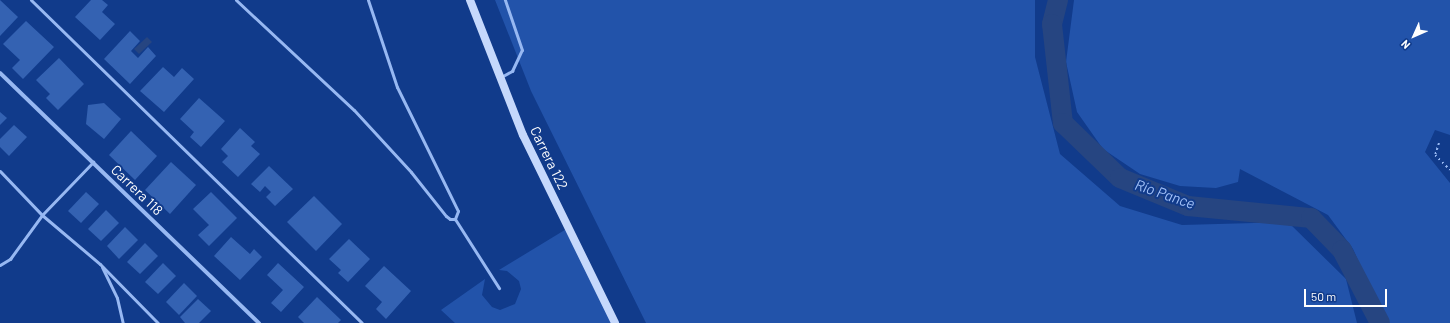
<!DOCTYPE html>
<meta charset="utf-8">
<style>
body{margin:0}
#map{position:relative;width:1450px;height:323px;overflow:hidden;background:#113b8b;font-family:Barlow,sans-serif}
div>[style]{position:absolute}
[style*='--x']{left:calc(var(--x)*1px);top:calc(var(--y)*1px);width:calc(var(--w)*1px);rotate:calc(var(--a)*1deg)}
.green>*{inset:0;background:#2253aa}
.water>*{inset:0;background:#264581}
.river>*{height:20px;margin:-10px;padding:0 10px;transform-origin:10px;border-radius:10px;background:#264581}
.building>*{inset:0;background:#3462b2}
.path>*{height:2px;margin-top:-1px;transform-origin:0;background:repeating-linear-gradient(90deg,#97b8f2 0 2px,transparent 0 5px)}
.lane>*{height:3px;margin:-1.5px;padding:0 1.5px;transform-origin:1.5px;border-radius:1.5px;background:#97b8f2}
.street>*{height:4px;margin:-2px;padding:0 2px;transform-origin:2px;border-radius:2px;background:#97b8f2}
.secondary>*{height:8px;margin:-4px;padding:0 4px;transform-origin:4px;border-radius:4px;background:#c5d8fc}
span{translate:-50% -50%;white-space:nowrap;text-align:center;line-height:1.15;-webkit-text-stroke:4px #113b8b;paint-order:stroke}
.street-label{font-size:14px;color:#fff}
.water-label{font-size:15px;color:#a3c2f9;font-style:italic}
.north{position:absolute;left:1394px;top:16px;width:40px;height:40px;-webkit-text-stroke:3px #113b8b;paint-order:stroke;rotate:225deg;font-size:11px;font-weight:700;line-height:16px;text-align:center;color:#fff}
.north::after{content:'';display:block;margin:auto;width:14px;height:18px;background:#fff;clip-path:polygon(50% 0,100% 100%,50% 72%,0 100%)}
.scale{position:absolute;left:1304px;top:289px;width:83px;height:18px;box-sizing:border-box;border:2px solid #fff;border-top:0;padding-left:5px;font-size:12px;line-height:14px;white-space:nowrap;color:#fff;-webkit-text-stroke:3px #113b8b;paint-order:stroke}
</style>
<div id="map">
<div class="green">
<div style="clip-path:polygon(495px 0,1035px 0,1035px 57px,1060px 154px,1120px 206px,1182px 225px,1288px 222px,1346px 279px,1357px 323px,646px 323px,531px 91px)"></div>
<div style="clip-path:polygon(1074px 0,1450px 0,1450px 135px,1435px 130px,1425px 152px,1450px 183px,1450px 323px,1386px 323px,1353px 249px,1328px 215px,1240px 169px,1238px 182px,1216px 188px,1180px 186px,1140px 174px,1103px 149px,1077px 112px,1066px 62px)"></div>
<div style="clip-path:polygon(568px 228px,615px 323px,455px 323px,441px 310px,485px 279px,482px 295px,492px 307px,500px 310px,515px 304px,521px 289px,519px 281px,507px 271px,499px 270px)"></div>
</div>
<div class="water">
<div style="clip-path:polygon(147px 37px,152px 42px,139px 54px,134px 49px)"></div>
</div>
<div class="river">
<div style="--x:1058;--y:0;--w:25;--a:104"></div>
<div style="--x:1052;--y:24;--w:100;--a:83.7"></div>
<div style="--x:1063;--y:123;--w:79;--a:44"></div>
<div style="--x:1120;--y:178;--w:74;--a:22.4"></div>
<div style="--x:1188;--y:206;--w:124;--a:5.6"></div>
<div style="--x:1311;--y:218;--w:45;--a:45.9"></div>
<div style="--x:1342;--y:250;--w:82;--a:62.5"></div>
</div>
<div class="building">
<div style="clip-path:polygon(0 0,18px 17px,0 36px)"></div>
<div style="clip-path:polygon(91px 0,102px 0,108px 5px,102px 12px,115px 24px,100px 40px,75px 17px)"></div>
<div style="clip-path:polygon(26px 21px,54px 47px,23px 79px,12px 68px,20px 60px,3px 44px)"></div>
<div style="clip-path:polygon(130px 31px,140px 41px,131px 51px,138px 58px,148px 47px,156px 56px,130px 84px,104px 59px)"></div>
<div style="clip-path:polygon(59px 58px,84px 84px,58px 110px,46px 98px,50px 94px,36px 80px)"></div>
<div style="clip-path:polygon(163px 67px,174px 77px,182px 68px,194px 79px,164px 112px,140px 91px)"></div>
<div style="clip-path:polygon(199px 98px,225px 121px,201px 147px,190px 137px,194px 132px,180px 119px)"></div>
<div style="clip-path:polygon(104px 103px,121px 119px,104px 139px,86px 124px,88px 105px)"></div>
<div style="clip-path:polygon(0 112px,7px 118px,0 125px)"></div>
<div style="clip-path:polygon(14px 125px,27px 137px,9px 156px,0 147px,0 139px)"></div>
<div style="clip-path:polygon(240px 128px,255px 142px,251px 146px,260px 154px,238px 177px,222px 162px,228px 156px,221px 149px)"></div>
<div style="clip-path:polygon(131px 131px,157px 156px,135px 180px,109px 155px)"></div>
<div style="clip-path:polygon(171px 162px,196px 185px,170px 214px,145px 190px)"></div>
<div style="clip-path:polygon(269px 166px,293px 189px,275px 206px,266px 197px,271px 192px,265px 186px,260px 192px,251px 184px)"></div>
<div style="clip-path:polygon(86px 192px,99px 204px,81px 223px,68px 211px)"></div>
<div style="clip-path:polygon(211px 192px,237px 218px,209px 246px,198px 235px,209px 225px,193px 209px)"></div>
<div style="clip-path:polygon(314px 196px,342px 224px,316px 251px,287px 222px)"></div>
<div style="clip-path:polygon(106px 210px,119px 223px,101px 241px,88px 229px)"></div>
<div style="clip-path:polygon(125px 227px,138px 240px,119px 259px,107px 246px)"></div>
<div style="clip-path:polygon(231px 237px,250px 254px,254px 249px,262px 257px,240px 280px,214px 256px)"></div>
<div style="clip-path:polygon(349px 239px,370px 259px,348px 282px,338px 273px,341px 270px,329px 259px)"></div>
<div style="clip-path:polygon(145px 243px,158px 256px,140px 274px,127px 262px)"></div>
<div style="clip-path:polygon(163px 263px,176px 276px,158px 294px,145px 282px)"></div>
<div style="clip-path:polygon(278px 263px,304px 287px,281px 312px,271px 303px,283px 290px,267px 275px)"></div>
<div style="clip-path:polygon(384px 266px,411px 291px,386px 319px,376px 309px,382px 302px,365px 286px)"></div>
<div style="clip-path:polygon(184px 283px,197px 296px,179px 315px,166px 302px)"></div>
<div style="clip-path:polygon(317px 297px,341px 320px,338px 323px,304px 323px,298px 317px)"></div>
<div style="clip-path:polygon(198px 299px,211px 311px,199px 323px,185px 323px,180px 317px)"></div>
</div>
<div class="path">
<div style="--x:1439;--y:143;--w:13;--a:108"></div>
<div style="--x:1435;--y:155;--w:21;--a:45"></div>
</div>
<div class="lane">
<div style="--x:31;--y:0;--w:462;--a:44.3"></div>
<div style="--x:236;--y:0;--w:161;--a:43"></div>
<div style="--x:354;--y:110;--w:84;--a:47.4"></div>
<div style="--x:411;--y:172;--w:56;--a:51.5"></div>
<div style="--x:446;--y:216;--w:5;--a:37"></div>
<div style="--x:450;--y:219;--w:5;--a:0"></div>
<div style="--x:368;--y:0;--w:92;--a:71.6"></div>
<div style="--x:397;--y:87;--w:138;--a:63.8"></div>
<div style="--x:458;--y:211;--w:9;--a:111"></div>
<div style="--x:501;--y:77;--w:13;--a:-29"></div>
<div style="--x:512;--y:71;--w:23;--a:-65"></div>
<div style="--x:522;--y:50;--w:53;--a:-108.8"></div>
<div style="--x:0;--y:171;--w:61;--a:46.3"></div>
<div style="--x:42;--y:215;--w:76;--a:40.2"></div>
<div style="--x:100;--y:264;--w:83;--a:45.5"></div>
<div style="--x:455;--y:219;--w:82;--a:57.5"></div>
<div style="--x:0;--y:265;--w:12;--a:-31"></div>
<div style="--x:10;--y:259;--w:54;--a:-54"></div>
<div style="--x:42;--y:215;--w:74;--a:-46.1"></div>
<div style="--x:102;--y:267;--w:34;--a:64"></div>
<div style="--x:117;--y:298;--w:26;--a:77"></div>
</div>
<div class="street">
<div style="--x:0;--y:73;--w:360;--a:44"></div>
</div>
<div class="secondary">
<div style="--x:470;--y:0;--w:145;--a:68.6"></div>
<div style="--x:523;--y:135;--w:209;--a:63.9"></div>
</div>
<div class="street-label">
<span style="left:549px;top:158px;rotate:64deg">Carrera 122</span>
<span style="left:137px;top:190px;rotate:44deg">Carrera 118</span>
</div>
<div class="water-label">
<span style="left:1165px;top:194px;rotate:19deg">Río Pance</span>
</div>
<div class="north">N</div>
<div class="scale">50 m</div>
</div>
